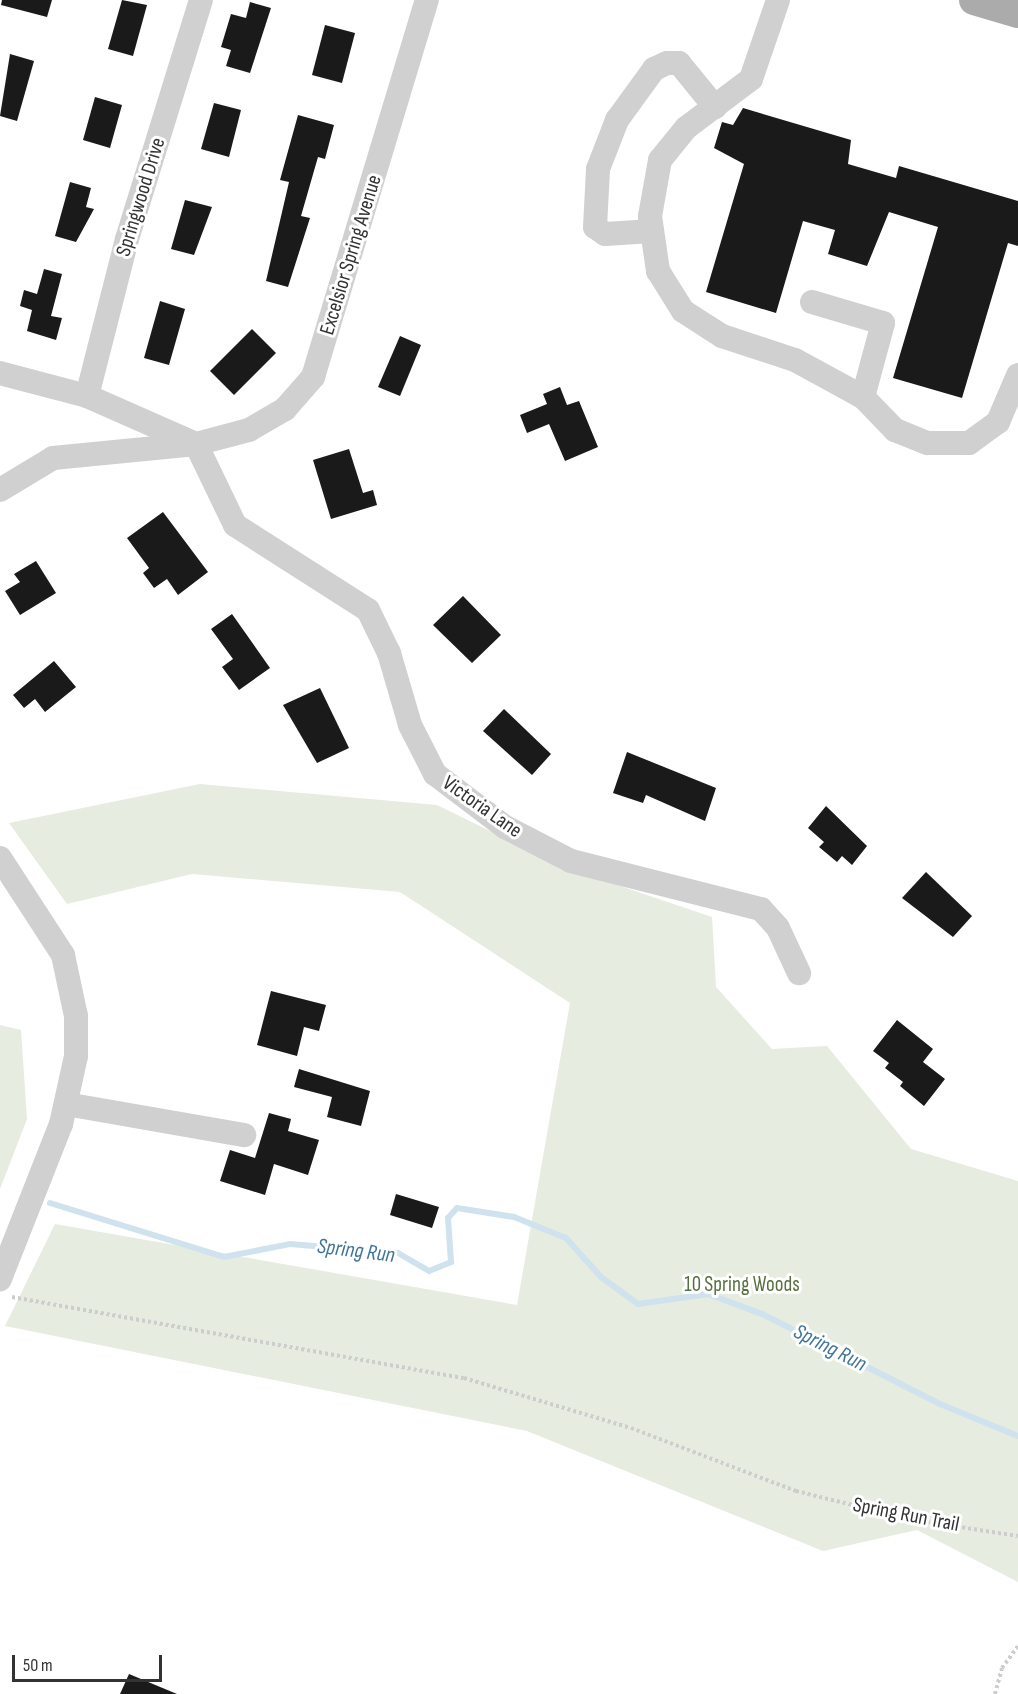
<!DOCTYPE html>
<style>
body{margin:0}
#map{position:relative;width:1018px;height:1694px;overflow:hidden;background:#fff;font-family:"Sofia Sans Condensed",sans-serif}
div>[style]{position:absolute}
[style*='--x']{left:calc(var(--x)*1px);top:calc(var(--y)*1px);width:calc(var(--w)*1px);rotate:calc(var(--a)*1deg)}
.green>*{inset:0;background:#e6ecdf}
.stream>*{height:6px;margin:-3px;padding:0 3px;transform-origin:3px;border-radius:3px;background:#cfe2ee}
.building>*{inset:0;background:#1a1a1a}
.path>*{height:4px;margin-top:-2px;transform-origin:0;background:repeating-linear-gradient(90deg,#cdcdcd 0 3px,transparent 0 6px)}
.minor>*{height:24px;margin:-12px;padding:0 12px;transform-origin:12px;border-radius:12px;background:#d0d0d0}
.major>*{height:30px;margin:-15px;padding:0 15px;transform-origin:15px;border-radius:15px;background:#ababab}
span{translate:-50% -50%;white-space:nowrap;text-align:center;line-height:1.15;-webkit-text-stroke:6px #fff;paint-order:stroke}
.street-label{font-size:21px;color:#333}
.park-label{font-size:21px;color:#56703f}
.water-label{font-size:22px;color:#3f7597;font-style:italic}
.scale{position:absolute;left:12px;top:1655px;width:150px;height:27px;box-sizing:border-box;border:3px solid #333;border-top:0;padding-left:8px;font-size:18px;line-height:21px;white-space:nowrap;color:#333;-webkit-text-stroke:4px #fff;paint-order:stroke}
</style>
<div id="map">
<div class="green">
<div style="clip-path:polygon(200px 784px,437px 805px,564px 867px,712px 917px,716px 987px,772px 1049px,827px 1046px,911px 1149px,1018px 1181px,1018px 1582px,917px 1530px,823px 1551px,527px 1431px,5px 1326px,55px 1224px,517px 1305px,570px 1003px,400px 892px,192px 874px,67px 904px,9px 823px)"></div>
<div style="clip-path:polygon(0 1025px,21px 1030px,27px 1119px,0 1189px)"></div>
</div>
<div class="stream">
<div style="--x:50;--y:1203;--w:182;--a:17.2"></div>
<div style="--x:224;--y:1257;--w:67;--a:-11.1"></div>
<div style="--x:290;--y:1244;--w:108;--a:4.8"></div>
<div style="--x:398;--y:1253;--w:36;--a:30"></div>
<div style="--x:429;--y:1271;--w:24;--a:-22"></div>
<div style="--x:451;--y:1262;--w:44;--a:-93.9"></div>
<div style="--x:448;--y:1218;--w:13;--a:-48"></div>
<div style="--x:457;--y:1208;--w:58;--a:9"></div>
<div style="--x:514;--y:1217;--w:56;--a:22"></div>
<div style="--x:566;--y:1238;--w:52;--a:48.1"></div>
<div style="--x:601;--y:1277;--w:46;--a:36.1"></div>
<div style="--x:638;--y:1304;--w:71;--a:-8.1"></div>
<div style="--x:708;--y:1294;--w:58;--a:20.3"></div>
<div style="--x:762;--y:1314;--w:199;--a:26.8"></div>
<div style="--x:940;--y:1404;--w:84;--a:22.3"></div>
</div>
<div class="building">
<div style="clip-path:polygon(2px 0,52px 0,47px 17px,1px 5px)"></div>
<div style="clip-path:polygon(122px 0,147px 5px,133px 56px,108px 49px)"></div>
<div style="clip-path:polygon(250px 2px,271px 8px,250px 73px,226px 66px,231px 50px,221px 47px,231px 14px,246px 18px)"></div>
<div style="clip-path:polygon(325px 25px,355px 33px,342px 83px,312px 75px)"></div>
<div style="clip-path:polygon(10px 54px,34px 61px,17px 121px,0 116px)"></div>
<div style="clip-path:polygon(95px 97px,122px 105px,110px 148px,83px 140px)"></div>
<div style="clip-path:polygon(214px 103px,241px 110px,229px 157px,201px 149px)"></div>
<div style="clip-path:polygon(743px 108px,851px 140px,848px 164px,896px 178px,899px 166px,1018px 201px,1018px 246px,1008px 243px,962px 398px,893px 378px,938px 227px,889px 212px,867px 266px,828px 254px,835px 230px,803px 221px,776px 313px,706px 292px,744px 164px,714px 148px,722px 122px,733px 125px)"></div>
<div style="clip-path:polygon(298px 115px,334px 125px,325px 159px,318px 157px,301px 216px,310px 218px,288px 287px,266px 281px,289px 182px,280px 180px)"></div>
<div style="clip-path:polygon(70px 182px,91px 188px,86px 207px,94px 209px,76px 242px,55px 236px)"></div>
<div style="clip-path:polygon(185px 200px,212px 207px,194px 255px,171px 249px)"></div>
<div style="clip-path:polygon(44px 269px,62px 274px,51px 316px,62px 318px,56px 340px,27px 331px,32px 310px,20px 306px,24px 290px,37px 294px)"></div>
<div style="clip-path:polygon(160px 301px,185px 309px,169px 365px,144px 358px)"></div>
<div style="clip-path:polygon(252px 329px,276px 353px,234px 395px,210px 371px)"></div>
<div style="clip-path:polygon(400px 336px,421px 345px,400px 396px,378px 387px)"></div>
<div style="clip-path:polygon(560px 387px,567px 405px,579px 401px,598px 447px,565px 461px,549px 424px,527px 433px,520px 415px,547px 404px,543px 394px)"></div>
<div style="clip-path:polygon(349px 449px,363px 493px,373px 490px,377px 505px,331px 519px,313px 460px)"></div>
<div style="clip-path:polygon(163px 512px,208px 572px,178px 595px,167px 579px,154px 588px,143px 573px,149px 568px,127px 538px)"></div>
<div style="clip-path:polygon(36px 561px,56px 593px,20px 615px,5px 591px,20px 582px,14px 574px)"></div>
<div style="clip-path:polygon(463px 596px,501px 635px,472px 663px,433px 625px)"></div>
<div style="clip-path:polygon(232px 614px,270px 668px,239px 690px,222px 667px,233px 659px,211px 629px)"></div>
<div style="clip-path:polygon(54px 661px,76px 687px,45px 712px,35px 699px,24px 708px,13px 695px)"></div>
<div style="clip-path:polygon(320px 688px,349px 748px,317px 763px,283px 705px)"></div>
<div style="clip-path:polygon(504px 709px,551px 754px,532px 775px,483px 731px)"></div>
<div style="clip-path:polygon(627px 752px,716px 788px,705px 821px,646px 795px,643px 803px,613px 793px)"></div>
<div style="clip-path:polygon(826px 806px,867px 846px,852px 865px,842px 856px,837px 862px,819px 847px,824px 842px,808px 828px)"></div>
<div style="clip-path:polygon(926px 872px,972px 916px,953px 937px,902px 898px)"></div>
<div style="clip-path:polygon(271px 991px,326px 1005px,319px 1031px,304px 1027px,297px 1056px,257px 1045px)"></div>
<div style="clip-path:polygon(897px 1020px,933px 1049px,923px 1062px,945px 1079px,924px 1106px,900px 1086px,903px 1082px,885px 1068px,889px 1063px,873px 1051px)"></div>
<div style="clip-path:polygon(299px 1069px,370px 1091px,361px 1126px,327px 1117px,332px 1097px,294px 1087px)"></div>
<div style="clip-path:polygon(269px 1113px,291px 1119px,288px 1131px,319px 1140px,308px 1175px,274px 1164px,265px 1195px,220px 1181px,230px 1150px,255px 1158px)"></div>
<div style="clip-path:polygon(396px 1194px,439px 1207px,432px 1228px,390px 1215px)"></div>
<div style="clip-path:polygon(129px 1674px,177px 1694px,120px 1694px)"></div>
</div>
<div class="path">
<div style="--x:12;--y:1297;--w:459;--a:10.2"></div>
<div style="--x:464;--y:1378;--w:174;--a:16.7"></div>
<div style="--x:631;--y:1428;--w:177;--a:20.9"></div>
<div style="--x:796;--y:1491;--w:116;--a:13.9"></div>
<div style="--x:909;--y:1519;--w:110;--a:8.9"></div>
<div style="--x:995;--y:1694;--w:27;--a:-75"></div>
<div style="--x:1002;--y:1668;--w:27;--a:-54"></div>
</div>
<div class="minor">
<div style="--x:778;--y:0;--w:83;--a:108.9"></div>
<div style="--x:751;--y:79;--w:81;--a:143"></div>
<div style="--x:686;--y:128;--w:41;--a:129.1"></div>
<div style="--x:660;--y:160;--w:57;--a:100.1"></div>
<div style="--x:650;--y:216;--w:56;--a:81.7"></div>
<div style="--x:658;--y:271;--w:47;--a:58"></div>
<div style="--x:683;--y:311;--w:46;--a:32.7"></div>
<div style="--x:722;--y:336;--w:77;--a:18.2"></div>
<div style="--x:795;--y:360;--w:77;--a:28.6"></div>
<div style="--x:863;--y:397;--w:46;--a:45.9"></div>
<div style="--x:895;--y:430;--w:35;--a:22"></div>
<div style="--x:928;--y:443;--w:41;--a:0"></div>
<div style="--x:969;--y:443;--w:36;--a:-36"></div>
<div style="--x:998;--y:422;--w:51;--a:-66.9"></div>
<div style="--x:652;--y:231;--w:47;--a:176.3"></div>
<div style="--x:605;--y:234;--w:12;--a:-145"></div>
<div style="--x:595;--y:227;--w:58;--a:-87"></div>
<div style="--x:598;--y:169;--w:53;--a:-68.8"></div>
<div style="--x:617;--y:120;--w:63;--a:-54"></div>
<div style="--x:654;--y:69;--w:14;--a:-25"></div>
<div style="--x:667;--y:63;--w:12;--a:0"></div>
<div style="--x:679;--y:63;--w:57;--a:50.7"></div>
<div style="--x:812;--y:302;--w:74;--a:16.5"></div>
<div style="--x:883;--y:323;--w:77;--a:105.1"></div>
<div style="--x:0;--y:373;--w:90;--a:14.8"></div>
<div style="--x:87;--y:396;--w:119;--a:23.8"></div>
<div style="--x:196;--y:444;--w:55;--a:-14.8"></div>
<div style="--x:249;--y:430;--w:42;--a:-30.3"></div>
<div style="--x:285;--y:409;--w:43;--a:-48.8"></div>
<div style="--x:313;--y:377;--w:394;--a:-73.2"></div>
<div style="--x:87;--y:396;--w:162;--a:-75.7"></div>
<div style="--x:127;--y:239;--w:250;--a:-72.8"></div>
<div style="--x:0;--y:490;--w:62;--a:-31.1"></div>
<div style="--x:53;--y:458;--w:144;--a:-5.6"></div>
<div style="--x:196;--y:444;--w:90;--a:64.3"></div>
<div style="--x:235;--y:525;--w:158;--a:32.6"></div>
<div style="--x:368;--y:610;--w:48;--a:64"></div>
<div style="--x:389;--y:653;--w:75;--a:73.7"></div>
<div style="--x:410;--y:725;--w:55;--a:63"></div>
<div style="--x:435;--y:774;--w:88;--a:37.1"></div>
<div style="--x:505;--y:827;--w:74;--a:27.3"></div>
<div style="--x:571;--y:861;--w:196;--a:14.2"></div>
<div style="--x:761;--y:909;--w:25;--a:48"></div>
<div style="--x:778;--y:928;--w:50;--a:65"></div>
<div style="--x:0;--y:858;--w:116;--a:57"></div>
<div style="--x:63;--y:955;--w:62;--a:78"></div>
<div style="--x:76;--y:1016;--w:40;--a:90"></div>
<div style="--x:76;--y:1056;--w:70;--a:102.4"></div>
<div style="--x:61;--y:1124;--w:167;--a:111.5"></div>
<div style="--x:66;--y:1104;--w:181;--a:9.9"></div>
</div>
<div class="major">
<div style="--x:974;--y:0;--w:46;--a:16.5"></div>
</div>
<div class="street-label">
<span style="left:141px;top:197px;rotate:-73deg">Springwood Drive</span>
<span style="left:351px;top:255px;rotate:-73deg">Excelsior Spring Avenue</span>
<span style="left:482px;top:807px;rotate:35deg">Victoria Lane</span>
<span style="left:906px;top:1515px;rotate:11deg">Spring Run Trail</span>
</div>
<div class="park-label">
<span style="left:742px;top:1285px">10 Spring Woods</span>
</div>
<div class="water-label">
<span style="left:356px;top:1251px;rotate:7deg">Spring Run</span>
<span style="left:830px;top:1348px;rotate:27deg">Spring Run</span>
</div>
<div class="scale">50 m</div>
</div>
